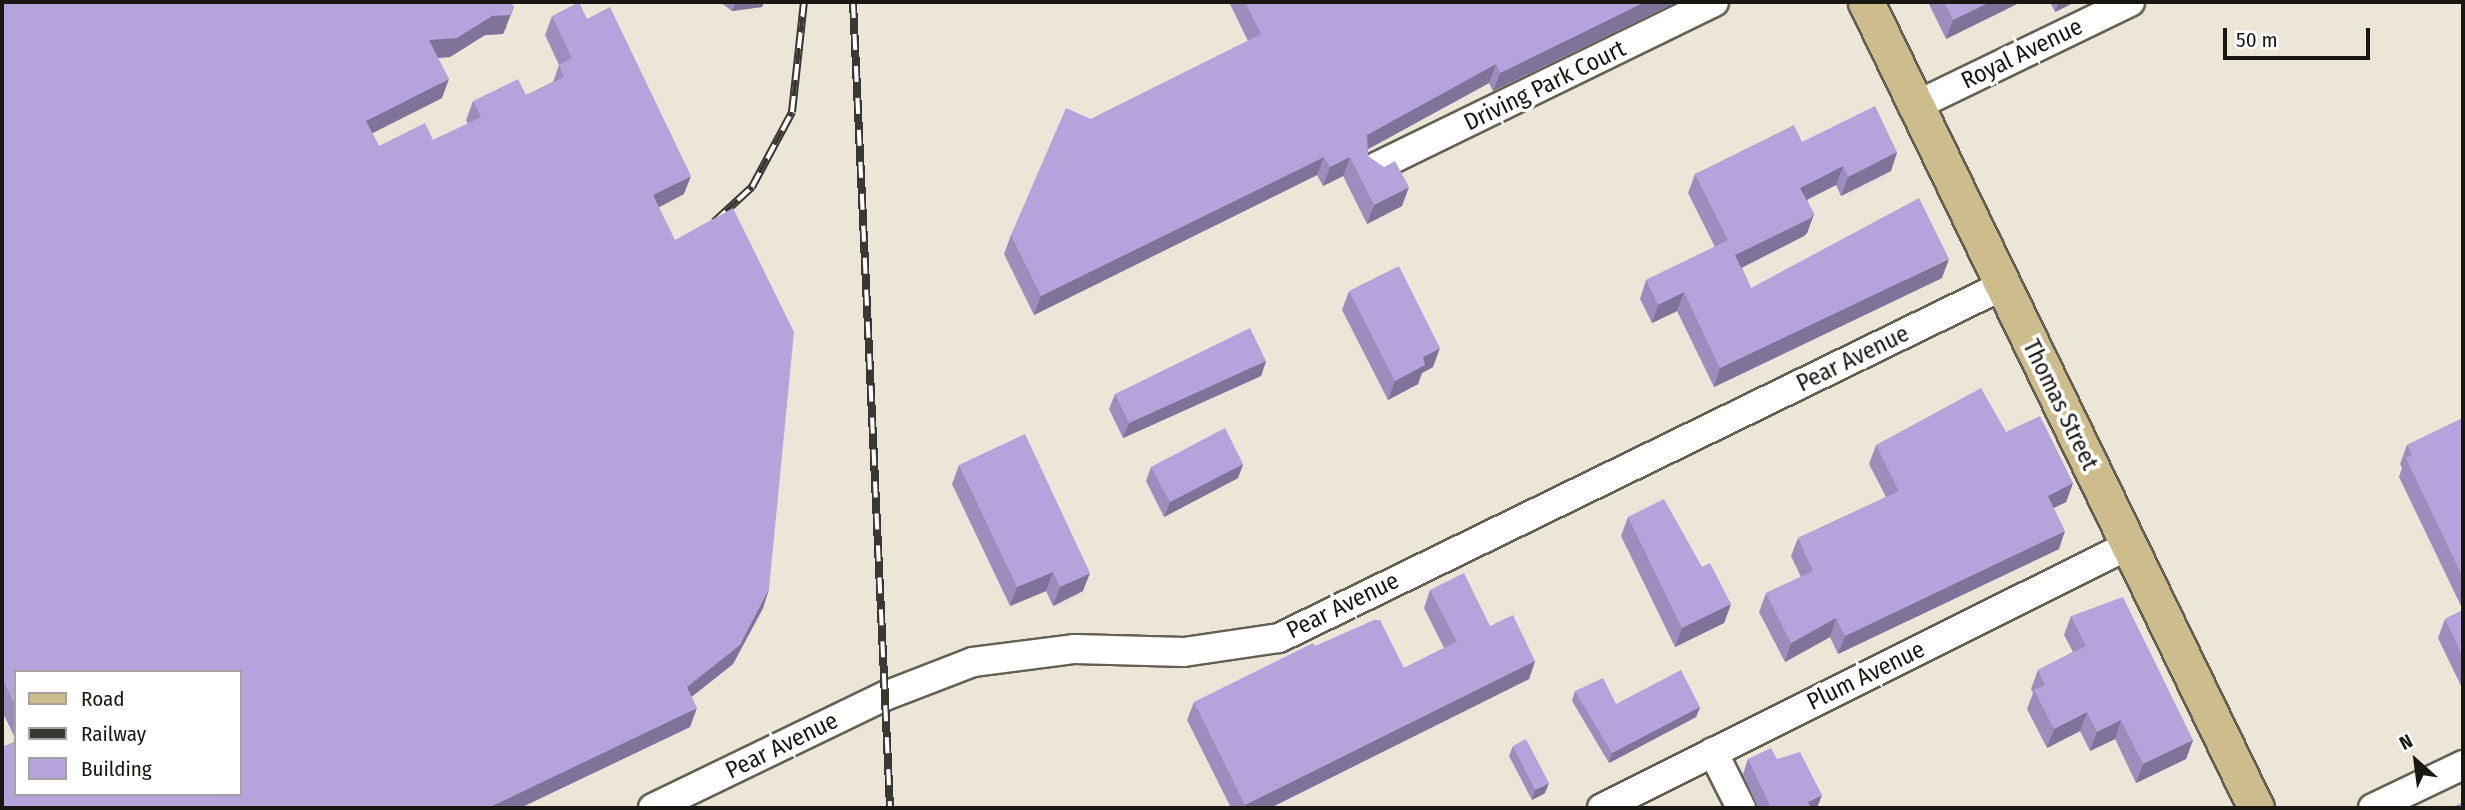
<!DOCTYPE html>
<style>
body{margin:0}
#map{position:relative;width:2465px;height:810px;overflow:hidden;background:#ece6d9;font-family:"Fira Sans Condensed",sans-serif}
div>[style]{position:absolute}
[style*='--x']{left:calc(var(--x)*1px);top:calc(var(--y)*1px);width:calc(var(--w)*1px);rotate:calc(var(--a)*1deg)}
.roads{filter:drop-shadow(2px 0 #646054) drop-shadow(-2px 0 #646054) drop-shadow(0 2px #646054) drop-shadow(0 -2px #646054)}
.minor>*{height:28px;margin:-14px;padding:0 14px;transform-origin:14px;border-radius:14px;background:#fff}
.major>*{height:35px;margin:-17.5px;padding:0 17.5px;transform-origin:17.5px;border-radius:17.5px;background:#cdbc8c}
.rail>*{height:8px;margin-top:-4px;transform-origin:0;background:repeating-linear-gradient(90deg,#fff 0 16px,#3a3832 0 32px);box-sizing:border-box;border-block:2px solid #3a3832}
.wall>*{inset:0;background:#9c8dbd}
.shaded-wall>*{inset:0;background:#7f739a}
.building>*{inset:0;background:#b5a4dc}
span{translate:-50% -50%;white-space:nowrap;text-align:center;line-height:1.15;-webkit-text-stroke:7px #fff;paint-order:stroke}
.street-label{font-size:24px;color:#181712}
.frame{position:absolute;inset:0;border:4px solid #181712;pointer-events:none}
.legend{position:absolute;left:14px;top:670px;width:228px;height:126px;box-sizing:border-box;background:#fff;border:2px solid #a3a2a0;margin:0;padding:9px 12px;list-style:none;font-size:21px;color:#181712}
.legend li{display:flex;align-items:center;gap:14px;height:35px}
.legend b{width:35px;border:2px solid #a3a2a0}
.north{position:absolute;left:2381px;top:726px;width:70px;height:70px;-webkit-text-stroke:5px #fff;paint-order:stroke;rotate:332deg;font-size:19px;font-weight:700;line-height:28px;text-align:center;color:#181712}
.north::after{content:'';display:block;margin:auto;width:24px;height:32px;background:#181712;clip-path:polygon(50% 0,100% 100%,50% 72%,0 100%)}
.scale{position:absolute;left:2223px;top:28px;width:147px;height:32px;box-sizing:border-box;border:4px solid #181712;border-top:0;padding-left:9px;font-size:21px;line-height:24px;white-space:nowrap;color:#181712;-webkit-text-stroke:5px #fff;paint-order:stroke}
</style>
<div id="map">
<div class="roads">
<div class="minor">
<div style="--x:1913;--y:107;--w:241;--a:-25.8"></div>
<div style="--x:1376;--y:167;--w:376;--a:-26"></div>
<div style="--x:1713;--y:752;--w:63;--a:63.4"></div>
<div style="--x:653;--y:808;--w:258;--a:-25.8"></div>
<div style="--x:885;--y:696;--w:94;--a:-21.1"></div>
<div style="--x:973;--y:662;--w:103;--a:-7.3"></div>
<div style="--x:1075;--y:649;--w:109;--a:1.6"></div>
<div style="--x:1184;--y:652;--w:96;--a:-8.4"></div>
<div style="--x:1279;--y:638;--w:804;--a:-25.96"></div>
<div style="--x:1602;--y:808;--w:589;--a:-26.52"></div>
<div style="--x:2373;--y:808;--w:100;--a:-25.5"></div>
</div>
<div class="major">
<div style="--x:1866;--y:2;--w:895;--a:64.18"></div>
</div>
</div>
<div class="rail">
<div style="--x:853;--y:2;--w:807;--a:87.37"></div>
<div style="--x:714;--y:222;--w:52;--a:-42.6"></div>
<div style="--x:752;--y:187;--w:85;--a:-61.9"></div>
<div style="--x:792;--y:112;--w:111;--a:-83.8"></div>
</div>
<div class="wall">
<div style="clip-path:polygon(2px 2px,507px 26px,503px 34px,485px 35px,450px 57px,438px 58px,442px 98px,372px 133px,379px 146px,433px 140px,468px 124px,466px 120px,473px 101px,526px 95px,553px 82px,559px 65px,545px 35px,552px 16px,684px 194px,659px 207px,769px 589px,763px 608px,733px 664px,691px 697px,690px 727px,520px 808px,2px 808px,240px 794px,16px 672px,16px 740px,2px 711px)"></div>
<div style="clip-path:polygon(720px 2px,764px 2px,762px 7px,732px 11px)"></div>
<div style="clip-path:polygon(1229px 2px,1677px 2px,1493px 91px,1489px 83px,1368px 149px,1368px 156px,1402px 206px,1367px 224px,1343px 176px,1323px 186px,1317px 175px,1034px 315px,1004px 254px,1011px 235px,1091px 119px,1248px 41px)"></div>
<div style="clip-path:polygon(1928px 2px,2021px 2px,1946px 39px)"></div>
<div style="clip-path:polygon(2050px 2px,2075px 2px,2055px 12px)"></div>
<div style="clip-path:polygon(1802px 142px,1897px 152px,1891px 171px,1841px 196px,1836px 185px,1807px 200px,1814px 214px,1807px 233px,1804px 236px,1742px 268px,1751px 288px,1942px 278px,1714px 387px,1677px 311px,1652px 323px,1640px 299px,1646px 280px,1715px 247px,1688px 193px,1695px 174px)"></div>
<div style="clip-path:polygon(1349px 291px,1433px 367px,1422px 373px,1418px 384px,1388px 400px,1342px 310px)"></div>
<div style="clip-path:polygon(1266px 361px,1261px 376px,1123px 438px,1109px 409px,1115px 394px)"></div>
<div style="clip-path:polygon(2463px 418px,2463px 690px,2438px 638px,2445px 619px,2463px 610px,2399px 477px,2402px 468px,2400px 464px,2407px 445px)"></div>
<div style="clip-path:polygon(2006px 432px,2073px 483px,2066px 502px,2054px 508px,2059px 549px,1838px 654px,1830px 637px,1785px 662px,1759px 612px,1766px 593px,1801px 577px,1791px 556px,1798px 538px,1886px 497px,1869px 464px,1876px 445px)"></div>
<div style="clip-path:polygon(1243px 464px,1238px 478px,1164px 517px,1146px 481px,1151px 467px)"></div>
<div style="clip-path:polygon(959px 465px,1083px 591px,1053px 606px,1046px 591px,1010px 606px,952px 484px)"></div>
<div style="clip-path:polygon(1628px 517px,1702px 567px,1731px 604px,1724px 623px,1675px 647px,1621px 536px)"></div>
<div style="clip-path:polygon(1430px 590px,1490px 626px,1535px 661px,1529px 679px,1270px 808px,1231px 808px,1187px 720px,1194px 702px,1315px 646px,1404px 668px,1444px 648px,1424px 608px)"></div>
<div style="clip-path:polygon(2071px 616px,2193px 740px,2186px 759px,2136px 783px,2115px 739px,2090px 751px,2080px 731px,2047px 748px,2027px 709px,2033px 693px,2031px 689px,2038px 670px,2073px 652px,2064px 635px)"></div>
<div style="clip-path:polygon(1575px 691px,1616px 704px,1700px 707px,1696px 717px,1609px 763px,1572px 701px)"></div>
<div style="clip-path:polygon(1513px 746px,1545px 793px,1532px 800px,1509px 756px)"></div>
<div style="clip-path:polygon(1748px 759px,1777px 759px,1817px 808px,1758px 808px,1743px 774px)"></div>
</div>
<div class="shaded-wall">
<div style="clip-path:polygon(736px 2px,764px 2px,762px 7px,732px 11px)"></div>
<div style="clip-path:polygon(1645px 2px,1677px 2px,1493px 91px,1500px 73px)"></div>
<div style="clip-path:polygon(1990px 2px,2021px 2px,1946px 39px,1953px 20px)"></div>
<div style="clip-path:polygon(2059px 2px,2075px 2px,2055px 12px)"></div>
<div style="clip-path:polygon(514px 7px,503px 34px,485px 35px,450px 57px,422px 59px,429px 40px)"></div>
<div style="clip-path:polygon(1496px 64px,1489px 83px,1361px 153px,1367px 135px)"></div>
<div style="clip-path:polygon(449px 79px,442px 98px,359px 140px,366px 121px)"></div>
<div style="clip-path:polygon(1897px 152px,1891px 171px,1841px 196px,1848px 177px)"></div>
<div style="clip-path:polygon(1324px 157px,1317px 175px,1034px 315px,1041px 296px)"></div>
<div style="clip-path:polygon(1350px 157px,1343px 176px,1323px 186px,1330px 167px)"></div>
<div style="clip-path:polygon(1843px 166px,1836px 185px,1794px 206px,1800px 188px)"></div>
<div style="clip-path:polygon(691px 176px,684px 194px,646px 214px,653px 195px)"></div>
<div style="clip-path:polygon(1409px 187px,1402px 206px,1367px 224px,1374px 205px)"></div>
<div style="clip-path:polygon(1814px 214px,1807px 233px,1804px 236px,1728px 274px,1735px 255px)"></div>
<div style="clip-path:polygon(1949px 259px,1942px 278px,1714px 387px,1720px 368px)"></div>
<div style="clip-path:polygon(1684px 292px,1677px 311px,1652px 323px,1658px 305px)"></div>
<div style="clip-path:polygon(1440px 348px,1433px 367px,1422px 373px,1418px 384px,1388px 400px,1395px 381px,1423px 357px)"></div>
<div style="clip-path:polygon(1266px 361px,1261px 376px,1123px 438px,1129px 423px)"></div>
<div style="clip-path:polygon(1243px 464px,1238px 478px,1164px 517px,1170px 502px)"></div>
<div style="clip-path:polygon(2073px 483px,2066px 502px,2041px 514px,2048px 496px)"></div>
<div style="clip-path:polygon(2065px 531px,2059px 549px,1838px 654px,1845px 636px)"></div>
<div style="clip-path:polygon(1053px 572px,1046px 591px,1010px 606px,1017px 587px)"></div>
<div style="clip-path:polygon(1090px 573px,1083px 591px,1053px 606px,1060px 587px)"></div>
<div style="clip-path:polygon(769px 589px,763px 608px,733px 664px,680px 706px,687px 687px)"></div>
<div style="clip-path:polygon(1731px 604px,1724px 623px,1675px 647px,1682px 628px)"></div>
<div style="clip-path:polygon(1836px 618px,1830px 637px,1785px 662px,1791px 643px)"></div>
<div style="clip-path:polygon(1535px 661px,1529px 679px,1270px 808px,1244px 808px,1245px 805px)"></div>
<div style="clip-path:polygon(1700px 707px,1696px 717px,1609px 763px,1612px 753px)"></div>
<div style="clip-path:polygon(697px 708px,690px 727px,520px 808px,488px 808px)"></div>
<div style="clip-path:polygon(2087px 712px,2080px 731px,2047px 748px,2054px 729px)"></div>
<div style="clip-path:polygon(2121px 720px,2115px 739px,2090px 751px,2097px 732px)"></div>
<div style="clip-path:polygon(2193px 740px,2186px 759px,2136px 783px,2143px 764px)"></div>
<div style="clip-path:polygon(1549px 783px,1545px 793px,1532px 800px,1535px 790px)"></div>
<div style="clip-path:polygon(1822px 795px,1817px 808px,1806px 808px,1808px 802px)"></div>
</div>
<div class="building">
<div style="clip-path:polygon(2px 2px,511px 2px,514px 7px,510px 15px,492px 16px,457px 38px,429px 40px,449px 79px,366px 121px,379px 146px,425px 123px,433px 140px,481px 117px,473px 101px,518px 79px,526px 95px,564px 77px,559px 65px,572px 58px,552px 16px,579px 2px,587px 19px,610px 7px,691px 176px,653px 195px,675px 240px,733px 208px,794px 332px,769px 589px,740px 645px,687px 687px,697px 708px,488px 808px,2px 808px,2px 747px,16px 741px,16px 794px,240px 794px,240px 672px,16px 672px,16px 707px,2px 678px)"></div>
<div style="clip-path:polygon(1245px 2px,1645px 2px,1500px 73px,1496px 64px,1367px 135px,1368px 156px,1384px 167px,1395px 161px,1409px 187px,1374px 205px,1350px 157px,1330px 167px,1324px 157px,1041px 296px,1011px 235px,1066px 108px,1091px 119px,1261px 34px)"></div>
<div style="clip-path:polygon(1944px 2px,1990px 2px,1953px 20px)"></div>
<div style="clip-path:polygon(1875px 106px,1897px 152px,1848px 177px,1843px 166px,1800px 188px,1814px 214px,1811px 218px,1735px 255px,1751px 288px,1919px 198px,1949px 259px,1720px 368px,1684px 292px,1658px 305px,1646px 280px,1728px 240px,1695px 174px,1794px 125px,1802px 142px)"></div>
<div style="clip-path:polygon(1399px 266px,1440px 348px,1423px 357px,1425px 365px,1395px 381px,1349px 291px)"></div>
<div style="clip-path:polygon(1250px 328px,1266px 361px,1129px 423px,1115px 394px)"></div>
<div style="clip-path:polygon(1981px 388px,2006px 432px,2040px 416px,2073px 483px,2048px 496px,2065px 531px,1845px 636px,1836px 618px,1791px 643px,1766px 593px,1813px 571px,1798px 538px,1899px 491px,1876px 445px)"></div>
<div style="clip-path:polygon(2463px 418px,2463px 578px,2406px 458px,2412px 455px,2407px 445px)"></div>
<div style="clip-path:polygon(1225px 428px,1243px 464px,1170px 502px,1151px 467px)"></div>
<div style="clip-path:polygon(1025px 434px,1090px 573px,1060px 587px,1053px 572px,1017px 587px,959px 465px)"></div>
<div style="clip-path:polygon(1664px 499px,1702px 567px,1710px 563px,1731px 604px,1682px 628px,1628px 517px)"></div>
<div style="clip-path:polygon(1464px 573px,1490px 626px,1513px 615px,1535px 661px,1245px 805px,1194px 702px,1313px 643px,1315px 646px,1374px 620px,1380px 620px,1404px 668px,1457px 642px,1430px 590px)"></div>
<div style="clip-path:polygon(2123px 597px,2193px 740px,2143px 764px,2121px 720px,2097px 732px,2087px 712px,2054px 729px,2034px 690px,2045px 685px,2038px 670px,2086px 646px,2071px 616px)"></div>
<div style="clip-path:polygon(2463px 610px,2463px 657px,2445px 619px)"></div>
<div style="clip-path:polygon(1681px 670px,1700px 707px,1612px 753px,1575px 691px,1603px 678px,1616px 704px)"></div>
<div style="clip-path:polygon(1526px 739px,1549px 783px,1535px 790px,1513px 746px)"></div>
<div style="clip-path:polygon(1771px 748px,1777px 759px,1800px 752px,1822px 795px,1808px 802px,1811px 808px,1771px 808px,1748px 759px)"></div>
<div style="clip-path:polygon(2463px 802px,2463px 808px,2450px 808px)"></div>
</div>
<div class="street-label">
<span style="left:2022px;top:54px;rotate:-26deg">Royal Avenue</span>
<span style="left:1545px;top:86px;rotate:-26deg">Driving Park Court</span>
<span style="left:1853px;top:359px;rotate:-26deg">Pear Avenue</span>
<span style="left:2060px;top:405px;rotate:64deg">Thomas Street</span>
<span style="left:1343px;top:606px;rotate:-26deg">Pear Avenue</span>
<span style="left:1866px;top:676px;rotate:-26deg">Plum Avenue</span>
<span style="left:782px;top:746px;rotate:-26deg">Pear Avenue</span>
</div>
<div class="frame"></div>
<ul class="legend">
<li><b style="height:9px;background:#cdbc8c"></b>Road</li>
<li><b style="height:9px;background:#3a3832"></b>Railway</li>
<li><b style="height:19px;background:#b5a4dc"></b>Building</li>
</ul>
<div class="north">N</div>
<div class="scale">50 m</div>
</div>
